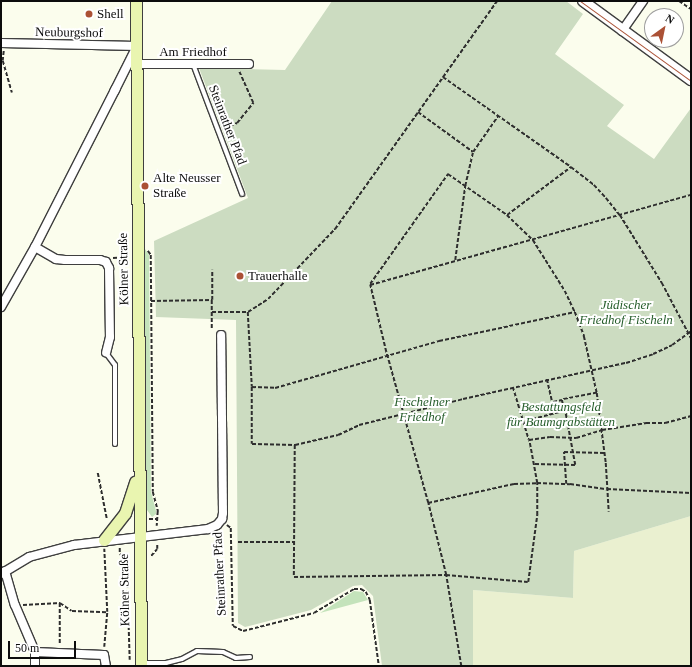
<!DOCTYPE html>
<meta charset="utf-8">
<style>
body{margin:0}
#map{position:relative;width:692px;height:667px;overflow:hidden;background:#fbfded;font-family:"Times New Roman",serif}
div>[style]{position:absolute}
[style*='--x']{left:calc(var(--x)*1px);top:calc(var(--y)*1px);width:calc(var(--w)*1px);rotate:calc(var(--a)*1deg)}
.farmland>*{inset:0;background:#eaf0d0}
.green>*{inset:0;background:#c4e3bb}
.cemetery>*{inset:0;background:#ccdcc1}
.path>*{height:1.5px;margin-top:-0.75px;transform-origin:0;background:repeating-linear-gradient(90deg,#2e2e2e 0 4px,transparent 0 6px)}
.roads{filter:drop-shadow(1px 0 #3f3f3f) drop-shadow(-1px 0 #3f3f3f) drop-shadow(0 1px #3f3f3f) drop-shadow(0 -1px #3f3f3f)}
.service>*{height:4px;margin:-2px;padding:0 2px;transform-origin:2px;border-radius:2px;background:#fff}
.minor>*{height:8px;margin:-4px;padding:0 4px;transform-origin:4px;border-radius:4px;background:#fff}
.tertiary>*{height:10px;margin:-5px;padding:0 5px;transform-origin:5px;border-radius:5px;background:#fff}
.secondary>*{height:11px;margin:-5.5px;padding:0 5.5px;transform-origin:5.5px;border-radius:5.5px;background:#e9f5b0}
.tram>*{height:1px;margin:-0.5px;padding:0 0.5px;transform-origin:0.5px;border-radius:0.5px;background:#ab5135}
.dots>*{width:11px;height:11px;translate:-50% -50%;box-sizing:border-box;border:2px solid #fff;border-radius:50%}
span{translate:-50% -50%;white-space:nowrap;text-align:center;line-height:1.15;-webkit-text-stroke:4px #fff;paint-order:stroke}
.poi-label{font-size:13px;color:#0c0c0c}
.left{translate:0 -50%;text-align:left}
.street-label{font-size:13px;color:#0c0c0c}
.park-label{font-size:13px;color:#245c29;font-style:italic}
.frame{position:absolute;inset:0;border:2px solid #0c0c0c;pointer-events:none}
.north{position:absolute;left:644px;top:8px;width:40px;height:40px;box-sizing:border-box;background:#fff;border:1px solid #9e9e9e;border-radius:50%;rotate:33deg;font-size:11px;font-weight:700;line-height:16px;text-align:center;color:#0c0c0c}
.north::after{content:'';display:block;margin:auto;width:14px;height:18px;background:#ab5135;clip-path:polygon(50% 0,100% 100%,50% 72%,0 100%)}
.scale{position:absolute;left:8px;top:641px;width:68px;height:18px;box-sizing:border-box;border:2px solid #0c0c0c;border-top:0;padding-left:5px;font-size:12px;line-height:14px;white-space:nowrap;color:#0c0c0c;-webkit-text-stroke:3px #fff;paint-order:stroke}
</style>
<div id="map">
<div class="farmland">
<div style="clip-path:polygon(691px 516px,691px 666px,473px 666px,473px 590px,573px 598px,574px 551px)"></div>
</div>
<div class="green">
<div style="clip-path:polygon(143px 246px,149px 255px,151px 492px,156px 511px,156px 514px,152px 517px,147px 510px,145px 500px)"></div>
<div style="clip-path:polygon(354px 591px,363px 592px,368px 600px,320px 613px)"></div>
</div>
<div class="cemetery">
<div style="clip-path:polygon(332px 1px,566px 1px,583px 14px,555px 54px,624px 105px,607px 126px,654px 159px,691px 108px,691px 516px,574px 551px,573px 598px,473px 590px,473px 666px,382px 666px,373px 596px,362px 585px,353px 586px,311px 610px,245px 627px,238px 623px,236px 320px,156px 317px,154px 241px,248px 198px,199px 68px,285px 70px)"></div>
</div>
<div class="path">
<div style="--x:679;--y:1;--w:14;--a:34"></div>
<div style="--x:4;--y:51;--w:10;--a:96"></div>
<div style="--x:3;--y:61;--w:33;--a:74"></div>
<div style="--x:443;--y:77;--w:156;--a:35.1"></div>
<div style="--x:571;--y:167;--w:29;--a:38"></div>
<div style="--x:594;--y:185;--w:18;--a:47"></div>
<div style="--x:606;--y:198;--w:22;--a:51"></div>
<div style="--x:620;--y:215;--w:80;--a:58.3"></div>
<div style="--x:662;--y:283;--w:62;--a:62.2"></div>
<div style="--x:418;--y:112;--w:68;--a:36"></div>
<div style="--x:224;--y:128;--w:14;--a:-21"></div>
<div style="--x:237;--y:123;--w:26;--a:-51"></div>
<div style="--x:253;--y:103;--w:34;--a:-114"></div>
<div style="--x:507;--y:215;--w:80;--a:-36.9"></div>
<div style="--x:148;--y:251;--w:5;--a:53"></div>
<div style="--x:151;--y:255;--w:237;--a:89.5"></div>
<div style="--x:153;--y:492;--w:20;--a:75"></div>
<div style="--x:158;--y:511;--w:15;--a:94"></div>
<div style="--x:113;--y:258;--w:16;--a:-4"></div>
<div style="--x:455;--y:260;--w:75;--a:-82.3"></div>
<div style="--x:465;--y:186;--w:35;--a:-77"></div>
<div style="--x:473;--y:152;--w:44;--a:-55.2"></div>
<div style="--x:370;--y:284;--w:135;--a:-54.7"></div>
<div style="--x:448;--y:174;--w:72;--a:34.8"></div>
<div style="--x:507;--y:215;--w:36;--a:44"></div>
<div style="--x:533;--y:240;--w:60;--a:57.9"></div>
<div style="--x:565;--y:291;--w:23;--a:65"></div>
<div style="--x:212;--y:300;--w:30;--a:-90"></div>
<div style="--x:151;--y:301;--w:61;--a:-0.9"></div>
<div style="--x:212;--y:300;--w:30;--a:90"></div>
<div style="--x:212;--y:312;--w:36;--a:0"></div>
<div style="--x:248;--y:312;--w:24;--a:-33"></div>
<div style="--x:268;--y:299;--w:97;--a:-46.3"></div>
<div style="--x:335;--y:229;--w:280;--a:-54.6"></div>
<div style="--x:248;--y:312;--w:75;--a:86.9"></div>
<div style="--x:252;--y:387;--w:57;--a:90"></div>
<div style="--x:252;--y:444;--w:43;--a:1.3"></div>
<div style="--x:295;--y:445;--w:44;--a:-13.1"></div>
<div style="--x:338;--y:435;--w:23;--a:-25"></div>
<div style="--x:359;--y:425;--w:107;--a:-14"></div>
<div style="--x:463;--y:399;--w:167;--a:-12.5"></div>
<div style="--x:626;--y:363;--w:28;--a:-18"></div>
<div style="--x:653;--y:354;--w:21;--a:-25"></div>
<div style="--x:672;--y:345;--w:24;--a:-36"></div>
<div style="--x:547;--y:379;--w:36;--a:77"></div>
<div style="--x:252;--y:387;--w:23;--a:2"></div>
<div style="--x:275;--y:388;--w:171;--a:-16"></div>
<div style="--x:439;--y:341;--w:139;--a:-12"></div>
<div style="--x:575;--y:312;--w:26;--a:69"></div>
<div style="--x:584;--y:336;--w:58;--a:77.2"></div>
<div style="--x:597;--y:393;--w:36;--a:169"></div>
<div style="--x:562;--y:400;--w:11;--a:75"></div>
<div style="--x:565;--y:411;--w:43;--a:165.3"></div>
<div style="--x:513;--y:387;--w:55;--a:73.2"></div>
<div style="--x:529;--y:440;--w:21;--a:-8"></div>
<div style="--x:550;--y:437;--w:26;--a:2"></div>
<div style="--x:576;--y:438;--w:27;--a:-17"></div>
<div style="--x:602;--y:430;--w:45;--a:-9"></div>
<div style="--x:646;--y:423;--w:19;--a:0"></div>
<div style="--x:665;--y:423;--w:27;--a:-15"></div>
<div style="--x:597;--y:393;--w:71;--a:82.7"></div>
<div style="--x:606;--y:463;--w:49;--a:86.5"></div>
<div style="--x:553;--y:402;--w:9;--a:-13"></div>
<div style="--x:295;--y:445;--w:132;--a:90.4"></div>
<div style="--x:294;--y:577;--w:152;--a:-0.8"></div>
<div style="--x:446;--y:575;--w:82;--a:4.9"></div>
<div style="--x:528;--y:582;--w:68;--a:-82.3"></div>
<div style="--x:537;--y:515;--w:32;--a:-90"></div>
<div style="--x:537;--y:483;--w:44;--a:-100.5"></div>
<div style="--x:535;--y:464;--w:40;--a:1.4"></div>
<div style="--x:575;--y:465;--w:55;--a:-100.5"></div>
<div style="--x:98;--y:473;--w:47;--a:78.9"></div>
<div style="--x:566;--y:484;--w:32;--a:-94"></div>
<div style="--x:564;--y:452;--w:40;--a:1.4"></div>
<div style="--x:428;--y:503;--w:88;--a:-12.5"></div>
<div style="--x:514;--y:484;--w:23;--a:-2"></div>
<div style="--x:537;--y:483;--w:33;--a:2"></div>
<div style="--x:570;--y:484;--w:37;--a:8"></div>
<div style="--x:607;--y:489;--w:84;--a:2.7"></div>
<div style="--x:149;--y:519;--w:8;--a:0"></div>
<div style="--x:227;--y:525;--w:5;--a:37"></div>
<div style="--x:231;--y:528;--w:98;--a:88.8"></div>
<div style="--x:233;--y:626;--w:11;--a:27"></div>
<div style="--x:243;--y:631;--w:73;--a:-14.2"></div>
<div style="--x:314;--y:613;--w:47;--a:-31"></div>
<div style="--x:354;--y:589;--w:7;--a:0"></div>
<div style="--x:361;--y:589;--w:6;--a:31"></div>
<div style="--x:366;--y:592;--w:9;--a:63"></div>
<div style="--x:370;--y:600;--w:67;--a:82.2"></div>
<div style="--x:238;--y:542;--w:57;--a:0"></div>
<div style="--x:120;--y:548;--w:6;--a:90"></div>
<div style="--x:120;--y:554;--w:6;--a:39"></div>
<div style="--x:125;--y:558;--w:8;--a:76"></div>
<div style="--x:127;--y:566;--w:94;--a:88.2"></div>
<div style="--x:151;--y:556;--w:9;--a:-49"></div>
<div style="--x:157;--y:549;--w:5;--a:-90"></div>
<div style="--x:60;--y:603;--w:42;--a:90"></div>
<div style="--x:23;--y:605;--w:37;--a:-3"></div>
<div style="--x:60;--y:603;--w:14;--a:34"></div>
<div style="--x:72;--y:611;--w:35;--a:2"></div>
<div style="--x:104;--y:647;--w:35;--a:-85"></div>
<div style="--x:107;--y:612;--w:63;--a:-92.7"></div>
<div style="--x:461;--y:666;--w:92;--a:-99.4"></div>
<div style="--x:446;--y:575;--w:74;--a:-104"></div>
<div style="--x:428;--y:503;--w:157;--a:-105.5"></div>
<div style="--x:386;--y:352;--w:69;--a:-103.4"></div>
<div style="--x:370;--y:285;--w:333;--a:-15.7"></div>
</div>
<div class="roads">
<div class="service">
<div style="--x:193;--y:64;--w:139;--a:69.3"></div>
<div style="--x:106;--y:353;--w:15;--a:53"></div>
<div style="--x:115;--y:365;--w:79;--a:90"></div>
<div style="--x:141;--y:663;--w:25;--a:0"></div>
<div style="--x:166;--y:663;--w:16;--a:-14"></div>
<div style="--x:182;--y:659;--w:17;--a:-28"></div>
<div style="--x:197;--y:651;--w:26;--a:2"></div>
<div style="--x:223;--y:652;--w:14;--a:25"></div>
<div style="--x:236;--y:658;--w:14;--a:-4"></div>
</div>
<div class="minor">
<div style="--x:622;--y:31;--w:37;--a:-55"></div>
<div style="--x:1;--y:43;--w:136;--a:1.3"></div>
<div style="--x:137;--y:46;--w:51;--a:116.6"></div>
<div style="--x:137;--y:64;--w:112;--a:0"></div>
<div style="--x:35;--y:247;--w:24;--a:30"></div>
<div style="--x:56;--y:259;--w:9;--a:6"></div>
<div style="--x:65;--y:260;--w:35;--a:0"></div>
<div style="--x:100;--y:260;--w:6;--a:18"></div>
<div style="--x:106;--y:262;--w:7;--a:63"></div>
<div style="--x:109;--y:268;--w:69;--a:89.2"></div>
<div style="--x:110;--y:337;--w:16;--a:104"></div>
<div style="--x:1;--y:307;--w:69;--a:-60.5"></div>
<div style="--x:35;--y:247;--w:178;--a:-63"></div>
<div style="--x:5;--y:571;--w:35;--a:74"></div>
<div style="--x:15;--y:605;--w:51;--a:66.9"></div>
<div style="--x:35;--y:652;--w:69;--a:2.5"></div>
<div style="--x:104;--y:655;--w:11;--a:80"></div>
<div style="--x:1;--y:574;--w:33;--a:-31"></div>
<div style="--x:29;--y:557;--w:47;--a:-14.9"></div>
<div style="--x:74;--y:545;--w:135;--a:-6.8"></div>
<div style="--x:208;--y:529;--w:10;--a:-24"></div>
<div style="--x:217;--y:525;--w:8;--a:-50"></div>
<div style="--x:222;--y:519;--w:6;--a:-81"></div>
<div style="--x:223;--y:513;--w:178;--a:-90.6"></div>
<div style="--x:35;--y:666;--w:14;--a:-90"></div>
</div>
<div class="tertiary">
<div style="--x:583;--y:1;--w:134;--a:36.2"></div>
</div>
<div class="secondary">
<div style="--x:136;--y:1;--w:665;--a:89.57"></div>
<div style="--x:104;--y:540;--w:34;--a:-52"></div>
<div style="--x:125;--y:513;--w:33;--a:-72"></div>
</div>
</div>
<div class="tram">
<div style="--x:580;--y:1;--w:137;--a:35.8"></div>
</div>
<div class="dots">
<div style="left:89px;top:14px;background:#ab5135"></div>
<div style="left:145px;top:186px;background:#ab5135"></div>
<div style="left:240px;top:276px;background:#ab5135"></div>
</div>
<div class="poi-label">
<span class="left" style="left:97px;top:14px">Shell</span>
<span class="left" style="left:153px;top:186px">Alte Neusser<br>Straße</span>
<span class="left" style="left:248px;top:276px">Trauerhalle</span>
</div>
<div class="street-label">
<span style="left:69px;top:33px;rotate:1deg">Neuburgshof</span>
<span style="left:193px;top:52px">Am Friedhof</span>
<span style="left:227px;top:125px;rotate:69deg">Steinrather Pfad</span>
<span style="left:124px;top:269px;rotate:-91deg">Kölner Straße</span>
<span style="left:220px;top:574px;rotate:-93deg">Steinrather Pfad</span>
<span style="left:125px;top:590px;rotate:-91deg">Kölner Straße</span>
</div>
<div class="park-label">
<span style="left:626px;top:313px">Jüdischer<br>Friedhof Fischeln</span>
<span style="left:422px;top:410px">Fischelner<br>Friedhof</span>
<span style="left:561px;top:415px">Bestattungsfeld<br>für Baumgrabstätten</span>
</div>
<div class="frame"></div>
<div class="north">N</div>
<div class="scale">50 m</div>
</div>
